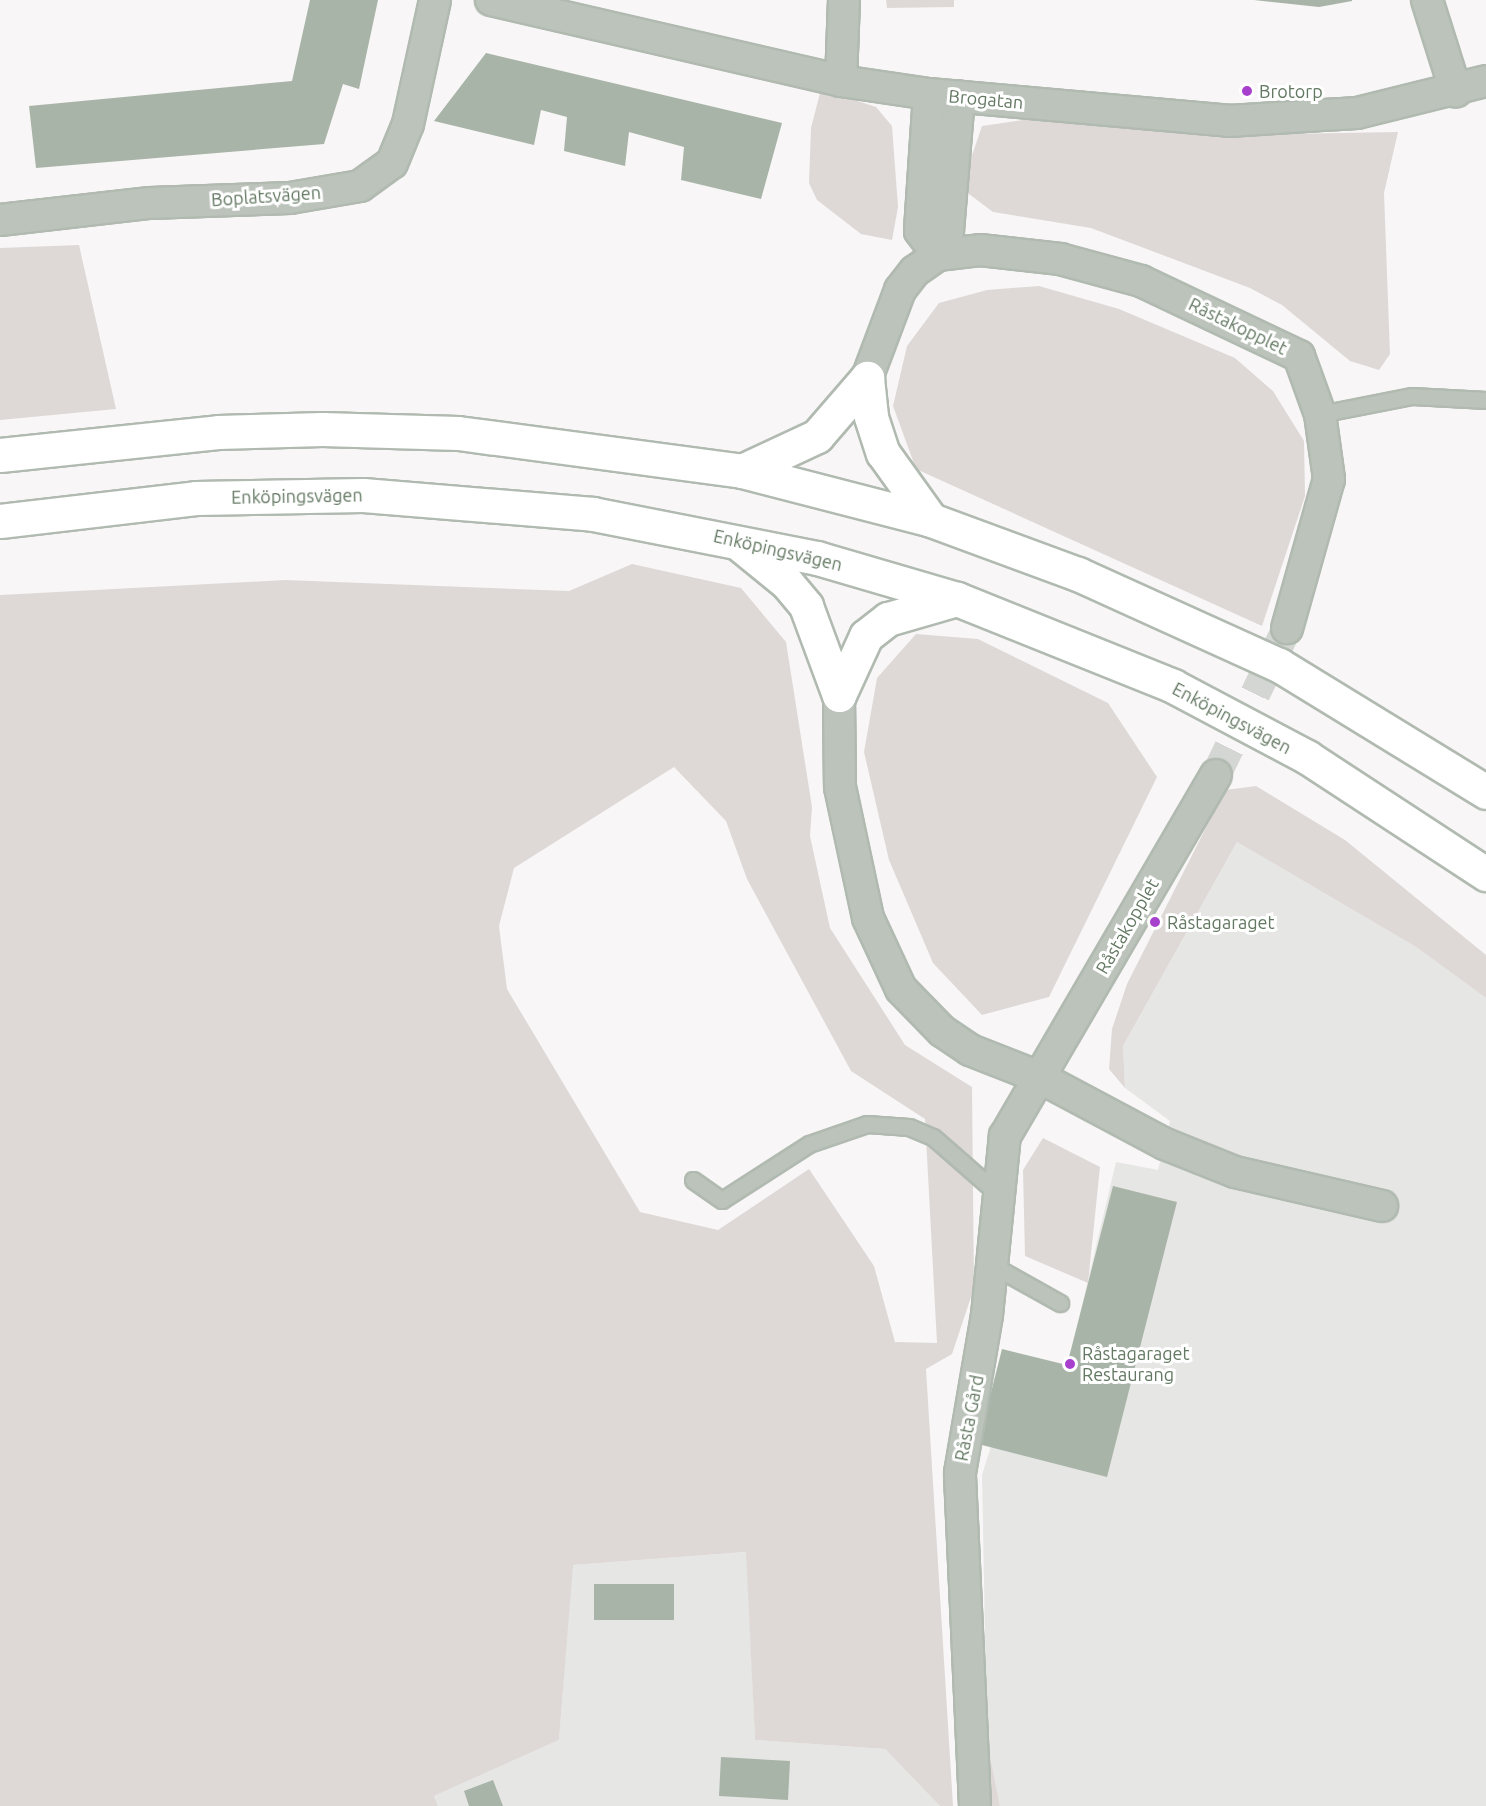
<!DOCTYPE html>
<meta charset="utf-8">
<style>
body{margin:0}
#map{position:relative;width:1486px;height:1806px;overflow:hidden;background:#f8f6f7;font-family:Ubuntu,sans-serif}
div>[style]{position:absolute}
[style*='--x']{left:calc(var(--x)*1px);top:calc(var(--y)*1px);width:calc(var(--w)*1px);rotate:calc(var(--a)*1deg)}
.built>*{inset:0;background:#e6e6e5}
.green>*{inset:0;background:#ded9d7}
.building>*{inset:0;background:#a8b4a7}
.minor-tunnel>*{height:30px;margin-top:-15px;transform-origin:0;background:repeating-linear-gradient(90deg,#d3d6d2 0 30px,transparent 0 45px)}
.roads{filter:drop-shadow(2px 0 #b1bab0) drop-shadow(-2px 0 #b1bab0) drop-shadow(0 2px #b1bab0) drop-shadow(0 -2px #b1bab0)}
.service>*{height:15px;margin:-7.5px;padding:0 7.5px;transform-origin:7.5px;border-radius:7.5px;background:#bcc3bb}
.minor>*{height:30px;margin:-15px;padding:0 15px;transform-origin:15px;border-radius:15px;background:#bcc3bb}
.secondary>*{height:33px;margin:-16.5px;padding:0 16.5px;transform-origin:16.5px;border-radius:16.5px;background:#fff}
.dots>*{width:16px;height:16px;translate:-50% -50%;box-sizing:border-box;border:3px solid #fff;border-radius:50%}
span{translate:-50% -50%;white-space:nowrap;text-align:center;line-height:1.15;-webkit-text-stroke:6px #fff;paint-order:stroke}
.poi-label{font-size:18px;color:#637862}
.left{translate:0 -50%;text-align:left}
.street-label{font-size:18px;color:#637862}
</style>
<div id="map">
<div class="built">
<div style="clip-path:polygon(1237px 842px,1416px 947px,1486px 998px,1486px 1806px,1000px 1806px,987px 1740px,982px 1475px,993px 1440px,1047px 1453px,1116px 1162px,1158px 1170px,1170px 1121px,1125px 1088px,1123px 1046px)"></div>
<div style="clip-path:polygon(747px 1552px,755px 1740px,885px 1749px,940px 1806px,438px 1806px,434px 1796px,559px 1740px,572px 1565px)"></div>
</div>
<div class="green">
<div style="clip-path:polygon(886px 0,954px 0,954px 7px,887px 8px)"></div>
<div style="clip-path:polygon(821px 89px,876px 107px,892px 126px,898px 207px,892px 240px,861px 234px,817px 200px,809px 183px,811px 128px)"></div>
<div style="clip-path:polygon(1044px 117px,1231px 135px,1398px 132px,1384px 193px,1390px 354px,1379px 370px,1350px 361px,1282px 305px,1250px 288px,1091px 228px,993px 212px,969px 194px,965px 176px,982px 126px)"></div>
<div style="clip-path:polygon(79px 245px,116px 409px,0 420px,0 248px)"></div>
<div style="clip-path:polygon(1039px 286px,1119px 309px,1235px 358px,1273px 391px,1304px 441px,1305px 496px,1262px 626px,916px 469px,893px 406px,907px 346px,939px 303px,987px 290px)"></div>
<div style="clip-path:polygon(evenodd,632px 564px,741px 588px,786px 642px,812px 807px,810px 836px,830px 928px,905px 1045px,972px 1087px,974px 1288px,952px 1354px,926px 1369px,953px 1806px,940px 1806px,885px 1749px,755px 1740px,746px 1552px,573px 1565px,559px 1740px,434px 1796px,438px 1806px,0 1806px,0 595px,285px 580px,569px 591px,632px 564px,674px 767px,726px 821px,747px 879px,851px 1071px,925px 1119px,937px 1343px,895px 1342px,874px 1266px,809px 1169px,718px 1230px,640px 1212px,507px 989px,499px 926px,514px 868px,674px 767px)"></div>
<div style="clip-path:polygon(916px 634px,978px 639px,1108px 703px,1157px 777px,1049px 997px,982px 1015px,933px 963px,889px 860px,864px 752px,877px 678px)"></div>
<div style="clip-path:polygon(1256px 786px,1345px 840px,1486px 955px,1486px 998px,1416px 947px,1237px 842px,1123px 1046px,1125px 1088px,1109px 1069px,1112px 1029px,1127px 984px,1225px 790px)"></div>
<div style="clip-path:polygon(1043px 1138px,1100px 1167px,1088px 1283px,1025px 1256px,1023px 1170px)"></div>
<div style="clip-path:polygon(987px 1740px,1000px 1806px,990px 1806px)"></div>
</div>
<div class="building">
<div style="clip-path:polygon(310px 0,378px 0,359px 89px,343px 84px,324px 144px,36px 168px,29px 106px,292px 81px)"></div>
<div style="clip-path:polygon(1254px 0,1352px 0,1352px 1px,1319px 7px)"></div>
<div style="clip-path:polygon(486px 53px,782px 123px,761px 199px,681px 180px,684px 147px,629px 132px,625px 166px,564px 151px,567px 117px,541px 110px,534px 145px,434px 121px)"></div>
<div style="clip-path:polygon(1113px 1186px,1177px 1202px,1107px 1477px,978px 1444px,1002px 1349px,1067px 1365px)"></div>
<div style="clip-path:polygon(594px 1584px,674px 1584px,674px 1620px,594px 1620px)"></div>
<div style="clip-path:polygon(721px 1757px,790px 1761px,788px 1800px,719px 1796px)"></div>
<div style="clip-path:polygon(493px 1780px,503px 1806px,469px 1806px,464px 1791px)"></div>
</div>
<div class="minor-tunnel">
<div style="--x:1216;--y:775;--w:163;--a:-64.2"></div>
</div>
<div class="roads">
<div class="service">
<div style="--x:1320;--y:414;--w:94;--a:-11.1"></div>
<div style="--x:1412;--y:396;--w:74;--a:3.1"></div>
<div style="--x:693;--y:1180;--w:35;--a:35"></div>
<div style="--x:722;--y:1200;--w:103;--a:-32.8"></div>
<div style="--x:809;--y:1144;--w:61;--a:-19"></div>
<div style="--x:867;--y:1124;--w:42;--a:4.1"></div>
<div style="--x:909;--y:1127;--w:26;--a:23"></div>
<div style="--x:933;--y:1137;--w:85;--a:41.2"></div>
<div style="--x:992;--y:1265;--w:78;--a:29.2"></div>
</div>
<div class="minor">
<div style="--x:491;--y:0;--w:359;--a:13"></div>
<div style="--x:841;--y:81;--w:89;--a:8.4"></div>
<div style="--x:929;--y:94;--w:301;--a:5.1"></div>
<div style="--x:1229;--y:121;--w:128;--a:-3.6"></div>
<div style="--x:1357;--y:113;--w:133;--a:-13.9"></div>
<div style="--x:1427;--y:0;--w:96;--a:72.5"></div>
<div style="--x:841;--y:81;--w:81;--a:-87.9"></div>
<div style="--x:929;--y:94;--w:137;--a:93.8"></div>
<div style="--x:920;--y:231;--w:30;--a:53"></div>
<div style="--x:0;--y:220;--w:151;--a:-6.5"></div>
<div style="--x:150;--y:203;--w:140;--a:-2"></div>
<div style="--x:290;--y:198;--w:71;--a:-9.7"></div>
<div style="--x:360;--y:186;--w:39;--a:-36"></div>
<div style="--x:392;--y:163;--w:42;--a:-67.7"></div>
<div style="--x:408;--y:124;--w:127;--a:-77.7"></div>
<div style="--x:938;--y:255;--w:26;--a:-67"></div>
<div style="--x:948;--y:231;--w:135;--a:-85.3"></div>
<div style="--x:867;--y:378;--w:94;--a:-69.4"></div>
<div style="--x:900;--y:290;--w:24;--a:-52"></div>
<div style="--x:915;--y:271;--w:28;--a:-35"></div>
<div style="--x:938;--y:255;--w:42;--a:-6.8"></div>
<div style="--x:980;--y:250;--w:81;--a:6.4"></div>
<div style="--x:1060;--y:259;--w:84;--a:15.2"></div>
<div style="--x:1141;--y:281;--w:175;--a:25.4"></div>
<div style="--x:1299;--y:356;--w:62;--a:70.1"></div>
<div style="--x:1320;--y:414;--w:66;--a:82.1"></div>
<div style="--x:1329;--y:479;--w:155;--a:105.7"></div>
<div style="--x:839;--y:695;--w:92;--a:89.4"></div>
<div style="--x:840;--y:787;--w:134;--a:77.9"></div>
<div style="--x:868;--y:918;--w:78;--a:65.1"></div>
<div style="--x:901;--y:989;--w:59;--a:45.7"></div>
<div style="--x:942;--y:1031;--w:34;--a:34"></div>
<div style="--x:970;--y:1050;--w:74;--a:21.4"></div>
<div style="--x:1039;--y:1077;--w:143;--a:28"></div>
<div style="--x:1165;--y:1144;--w:75;--a:21.8"></div>
<div style="--x:1235;--y:1172;--w:151;--a:13"></div>
<div style="--x:975;--y:1806;--w:333;--a:-92.6"></div>
<div style="--x:960;--y:1473;--w:160;--a:-80.3"></div>
<div style="--x:987;--y:1315;--w:180;--a:-84.3"></div>
<div style="--x:1005;--y:1136;--w:418;--a:-59.7"></div>
</div>
<div class="secondary">
<div style="--x:867;--y:378;--w:39;--a:84"></div>
<div style="--x:871;--y:417;--w:38;--a:72"></div>
<div style="--x:883;--y:453;--w:82;--a:54.4"></div>
<div style="--x:0;--y:455;--w:219;--a:-6"></div>
<div style="--x:218;--y:432;--w:104;--a:-1.7"></div>
<div style="--x:322;--y:429;--w:136;--a:1.7"></div>
<div style="--x:458;--y:433;--w:287;--a:7.6"></div>
<div style="--x:742;--y:471;--w:195;--a:14.5"></div>
<div style="--x:931;--y:520;--w:157;--a:20.2"></div>
<div style="--x:1078;--y:574;--w:221;--a:24.4"></div>
<div style="--x:1279;--y:665;--w:243;--a:31.5"></div>
<div style="--x:742;--y:471;--w:83;--a:-25"></div>
<div style="--x:817;--y:436;--w:77;--a:-49.2"></div>
<div style="--x:0;--y:521;--w:197;--a:-6.7"></div>
<div style="--x:196;--y:498;--w:167;--a:-1"></div>
<div style="--x:363;--y:495;--w:231;--a:4.7"></div>
<div style="--x:593;--y:514;--w:228;--a:11.1"></div>
<div style="--x:817;--y:558;--w:146;--a:16.3"></div>
<div style="--x:957;--y:599;--w:233;--a:21.9"></div>
<div style="--x:1173;--y:686;--w:152;--a:27.9"></div>
<div style="--x:1307;--y:757;--w:214;--a:33.2"></div>
<div style="--x:738;--y:543;--w:63;--a:39.2"></div>
<div style="--x:787;--y:583;--w:30;--a:50"></div>
<div style="--x:806;--y:606;--w:95;--a:69.7"></div>
<div style="--x:839;--y:695;--w:65;--a:-65.4"></div>
<div style="--x:866;--y:636;--w:28;--a:-38"></div>
<div style="--x:888;--y:619;--w:72;--a:-16.2"></div>
</div>
</div>
<div class="dots">
<div style="left:1247px;top:91px;background:#a840ce"></div>
<div style="left:1155px;top:922px;background:#a840ce"></div>
<div style="left:1070px;top:1364px;background:#a840ce"></div>
</div>
<div class="poi-label">
<span class="left" style="left:1259px;top:91px">Brotorp</span>
<span class="left" style="left:1167px;top:922px">Råstagaraget</span>
<span class="left" style="left:1082px;top:1364px">Råstagaraget<br>Restaurang</span>
</div>
<div class="street-label">
<span style="left:986px;top:99px;rotate:5deg">Brogatan</span>
<span style="left:266px;top:196px;rotate:-4deg">Boplatsvägen</span>
<span style="left:1238px;top:326px;rotate:26deg">Råstakopplet</span>
<span style="left:297px;top:496px;rotate:-1deg">Enköpingsvägen</span>
<span style="left:778px;top:550px;rotate:13deg">Enköpingsvägen</span>
<span style="left:1232px;top:718px;rotate:28deg">Enköpingsvägen</span>
<span style="left:1127px;top:926px;rotate:-60deg">Råstakopplet</span>
<span style="left:969px;top:1418px;rotate:-79deg">Råsta Gård</span>
</div>
</div>
